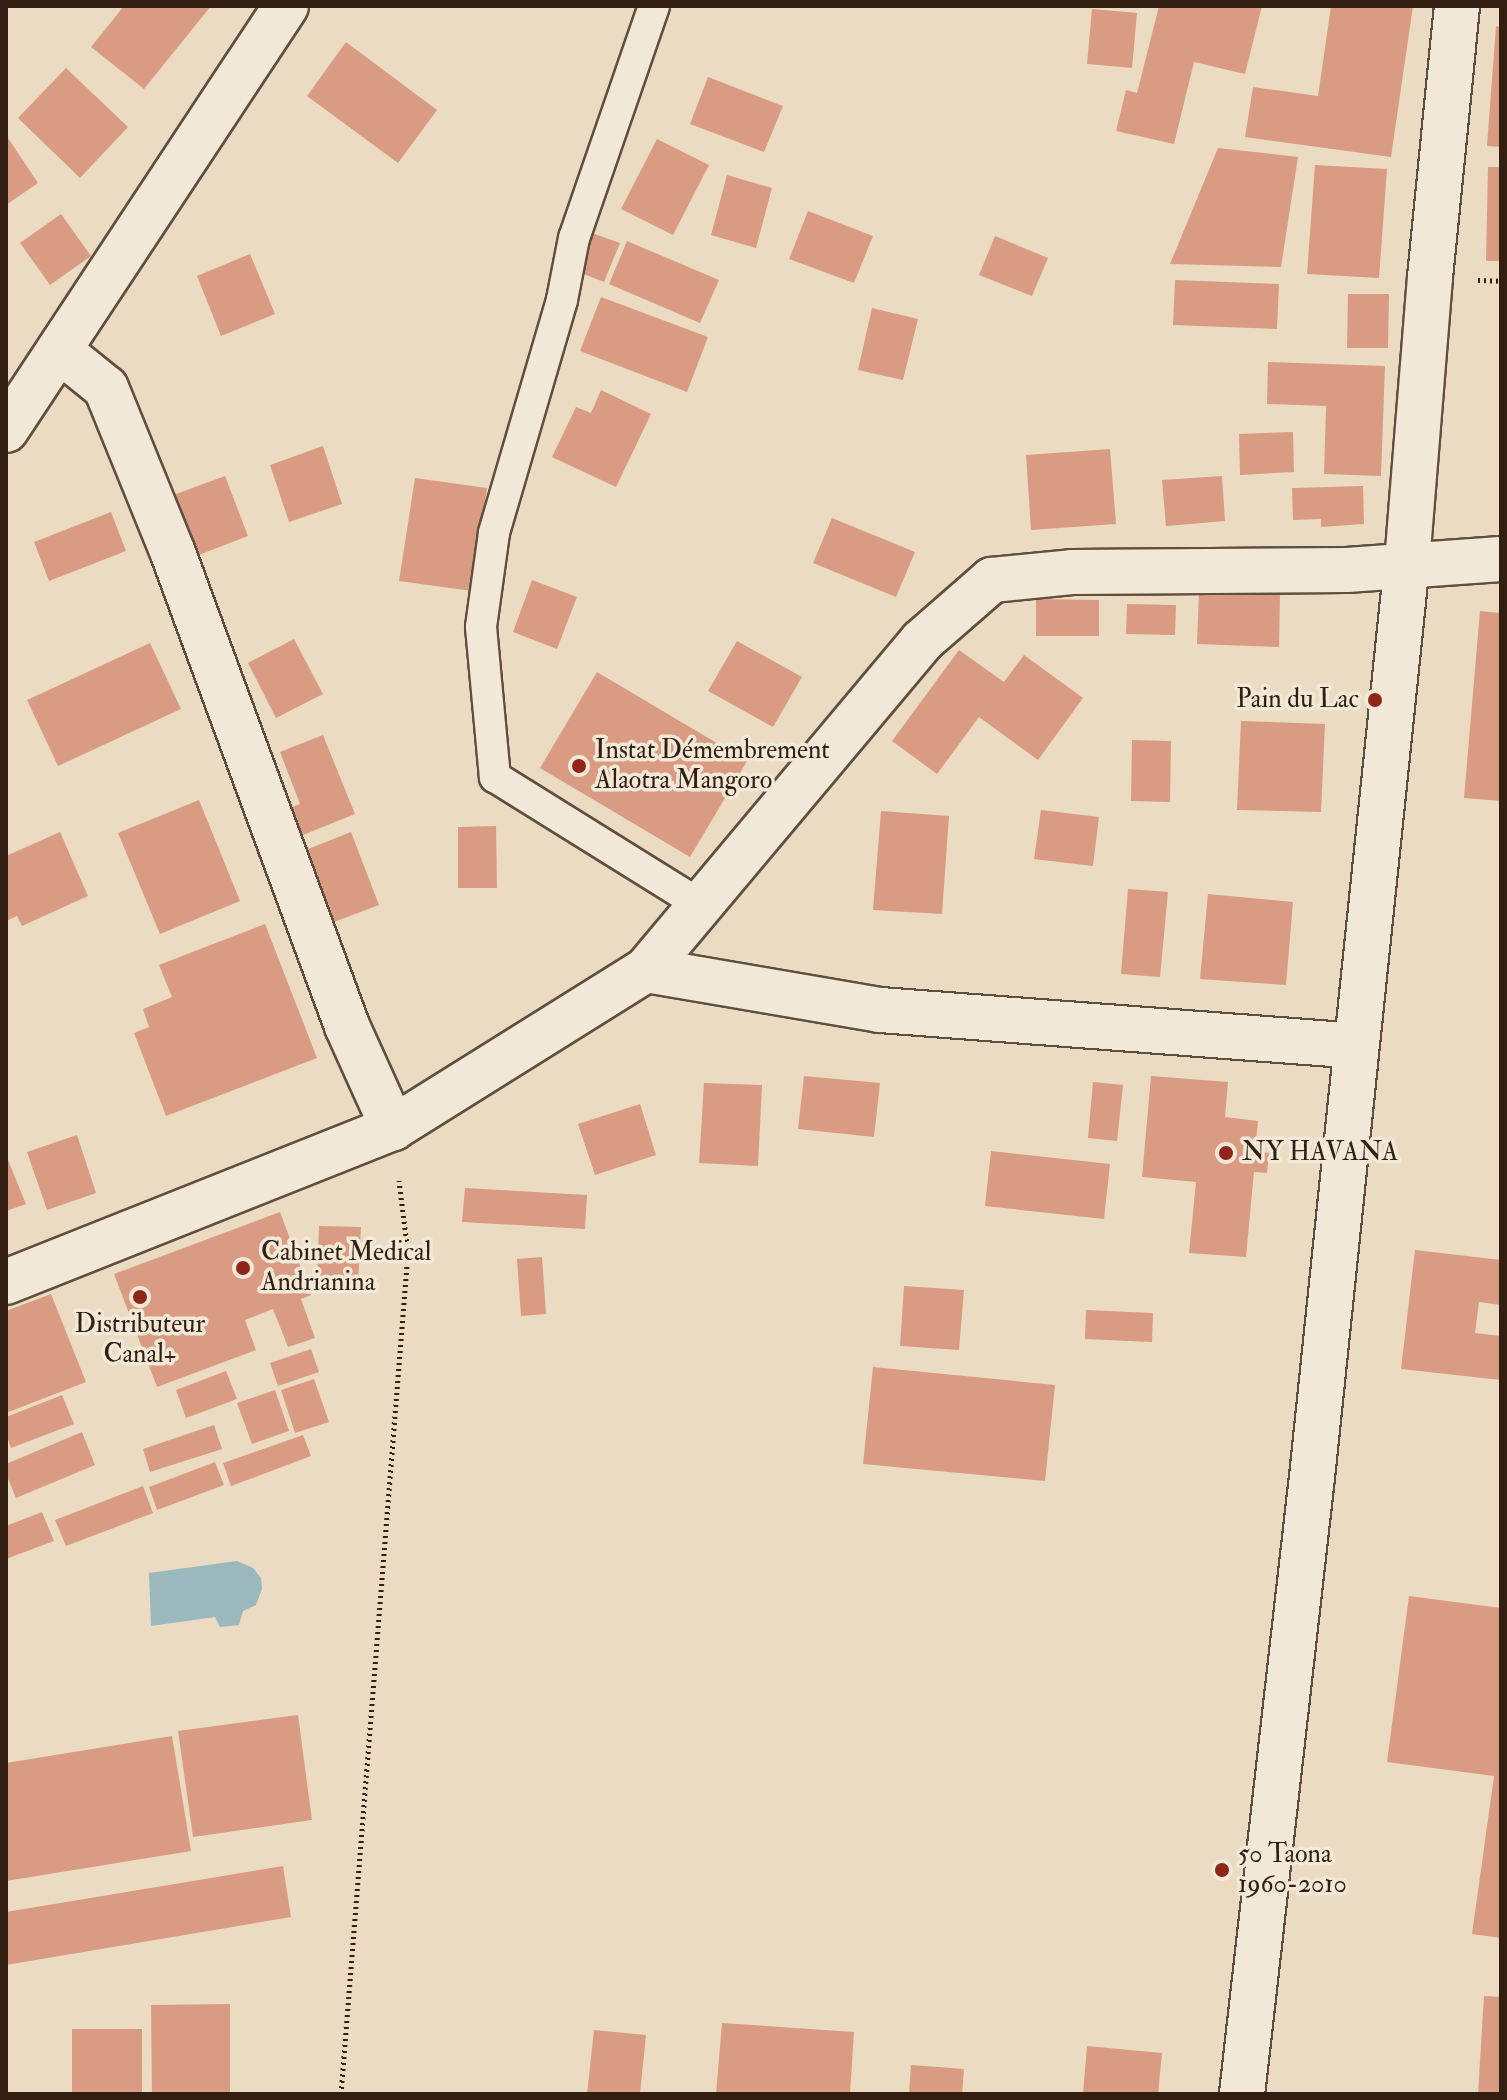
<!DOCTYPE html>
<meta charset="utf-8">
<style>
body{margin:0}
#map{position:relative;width:1507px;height:2100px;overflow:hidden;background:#eadbc2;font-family:"IM FELL Double Pica",serif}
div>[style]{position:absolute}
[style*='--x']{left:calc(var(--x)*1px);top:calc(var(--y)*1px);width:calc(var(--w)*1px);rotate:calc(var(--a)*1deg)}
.water>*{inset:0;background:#9bb9bc}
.building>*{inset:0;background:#d99c83}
.path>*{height:5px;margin-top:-2.5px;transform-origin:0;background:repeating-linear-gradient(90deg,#321f12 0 2px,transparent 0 6px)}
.roads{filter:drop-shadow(2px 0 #604e3e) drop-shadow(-2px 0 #604e3e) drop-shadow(0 2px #604e3e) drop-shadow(0 -2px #604e3e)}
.lane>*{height:30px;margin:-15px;padding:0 15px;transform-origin:15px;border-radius:15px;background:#f1e8d7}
.street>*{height:44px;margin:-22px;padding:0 22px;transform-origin:22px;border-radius:22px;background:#f1e8d7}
.secondary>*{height:44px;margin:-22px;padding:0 22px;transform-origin:22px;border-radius:22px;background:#f1e8d7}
.dots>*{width:22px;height:22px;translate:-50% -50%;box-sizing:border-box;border:4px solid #f1e8d7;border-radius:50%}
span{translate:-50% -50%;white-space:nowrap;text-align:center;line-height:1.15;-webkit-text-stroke:7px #f1e8d7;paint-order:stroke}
.poi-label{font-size:26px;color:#321f12}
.right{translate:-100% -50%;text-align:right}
.left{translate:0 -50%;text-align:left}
.frame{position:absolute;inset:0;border:8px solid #321f12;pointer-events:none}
</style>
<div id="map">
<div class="water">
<div style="clip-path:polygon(237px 1561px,253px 1568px,261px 1578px,262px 1589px,256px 1605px,243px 1611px,239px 1625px,220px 1627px,215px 1617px,151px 1626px,149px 1573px)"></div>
</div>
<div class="building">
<div style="clip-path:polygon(124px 6px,211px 6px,144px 89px,91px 47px)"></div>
<div style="clip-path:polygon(1159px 6px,1262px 6px,1245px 74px,1194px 62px,1174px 144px,1116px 131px,1126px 90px,1137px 93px)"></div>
<div style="clip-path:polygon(1331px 6px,1413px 6px,1391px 157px,1245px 137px,1253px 87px,1318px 96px)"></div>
<div style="clip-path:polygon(1092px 9px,1137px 13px,1132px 68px,1087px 64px)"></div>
<div style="clip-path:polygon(1496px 26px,1501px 27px,1501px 147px,1487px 146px)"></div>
<div style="clip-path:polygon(346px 42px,437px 110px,398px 163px,307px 96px)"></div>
<div style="clip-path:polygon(66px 68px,128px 127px,80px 178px,18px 118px)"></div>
<div style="clip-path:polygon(708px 77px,783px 106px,764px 152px,690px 124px)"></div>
<div style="clip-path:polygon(6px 135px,38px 183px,6px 205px)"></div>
<div style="clip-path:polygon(657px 139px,709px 165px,673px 235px,621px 209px)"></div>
<div style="clip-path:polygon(1218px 148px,1298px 157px,1281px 267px,1170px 264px)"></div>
<div style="clip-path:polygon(1315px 165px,1387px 169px,1379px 278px,1307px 274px)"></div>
<div style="clip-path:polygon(1488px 167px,1501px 167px,1501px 261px,1486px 261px)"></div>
<div style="clip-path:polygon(727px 175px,772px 188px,756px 248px,711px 235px)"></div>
<div style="clip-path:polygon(808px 211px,873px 236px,854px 283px,789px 259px)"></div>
<div style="clip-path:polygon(61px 214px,91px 256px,50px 285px,20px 243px)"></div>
<div style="clip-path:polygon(592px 233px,620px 243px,604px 282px,576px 271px)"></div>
<div style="clip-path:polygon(995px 236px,1048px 258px,1032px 296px,979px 275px)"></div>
<div style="clip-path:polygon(627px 241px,719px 280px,700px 323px,609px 284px)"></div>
<div style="clip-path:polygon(250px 254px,275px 314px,221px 336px,197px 276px)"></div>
<div style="clip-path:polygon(1175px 280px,1279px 284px,1277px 329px,1173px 325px)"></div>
<div style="clip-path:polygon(1348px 294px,1389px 294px,1388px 348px,1347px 348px)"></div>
<div style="clip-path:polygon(601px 297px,708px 337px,687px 392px,580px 351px)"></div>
<div style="clip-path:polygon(872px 308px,918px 319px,903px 380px,858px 370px)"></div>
<div style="clip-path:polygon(1268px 362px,1385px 366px,1381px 476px,1324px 474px,1326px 406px,1267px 404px)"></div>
<div style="clip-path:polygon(601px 390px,651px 414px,616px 487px,552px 457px,576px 407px,591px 413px)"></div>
<div style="clip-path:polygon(1293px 432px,1294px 472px,1240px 475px,1239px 434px)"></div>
<div style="clip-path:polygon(323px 446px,342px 504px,289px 522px,270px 465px)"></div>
<div style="clip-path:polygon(1110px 449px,1116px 524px,1031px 530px,1026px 455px)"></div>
<div style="clip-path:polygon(225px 476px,248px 536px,191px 558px,168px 497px)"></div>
<div style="clip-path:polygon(1222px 476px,1225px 521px,1166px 526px,1162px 480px)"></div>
<div style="clip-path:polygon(415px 478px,487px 488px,472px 591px,399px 581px)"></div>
<div style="clip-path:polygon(1363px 486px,1364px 524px,1321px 527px,1321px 519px,1293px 520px,1292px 488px)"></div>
<div style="clip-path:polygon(111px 512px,126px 551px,49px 581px,34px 542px)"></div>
<div style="clip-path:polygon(832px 518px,915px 552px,896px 597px,813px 563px)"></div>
<div style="clip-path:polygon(532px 580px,577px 597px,557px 649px,513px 632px)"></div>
<div style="clip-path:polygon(1199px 591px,1280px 594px,1279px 647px,1197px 644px)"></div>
<div style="clip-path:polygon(1036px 599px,1099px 600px,1099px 636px,1036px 636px)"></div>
<div style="clip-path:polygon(1127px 604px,1176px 605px,1175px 635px,1126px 634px)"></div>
<div style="clip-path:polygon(1480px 611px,1501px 613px,1501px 801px,1464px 798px)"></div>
<div style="clip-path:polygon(294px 639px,323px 694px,276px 718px,248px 663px)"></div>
<div style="clip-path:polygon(737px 641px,802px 677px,773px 727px,708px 691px)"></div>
<div style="clip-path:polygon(150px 643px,181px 709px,58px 766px,27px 700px)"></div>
<div style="clip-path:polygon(959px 650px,1004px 682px,1024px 655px,1083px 698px,1038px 760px,979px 717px,937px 774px,892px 741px)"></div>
<div style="clip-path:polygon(597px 672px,747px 761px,690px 857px,540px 768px)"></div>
<div style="clip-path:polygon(1241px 721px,1325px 724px,1321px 812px,1237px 810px)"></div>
<div style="clip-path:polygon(323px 735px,355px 814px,293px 839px,280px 811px,300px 804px,280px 752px)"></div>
<div style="clip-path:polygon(1132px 740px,1171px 741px,1170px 802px,1131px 801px)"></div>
<div style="clip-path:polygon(199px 800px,240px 901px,160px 934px,118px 833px)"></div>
<div style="clip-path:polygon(1041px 810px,1099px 817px,1093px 866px,1034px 859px)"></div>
<div style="clip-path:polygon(881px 811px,949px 816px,942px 914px,873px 910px)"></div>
<div style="clip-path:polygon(496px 826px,497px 888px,458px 888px,458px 827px)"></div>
<div style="clip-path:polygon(60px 832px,88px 896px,22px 926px,17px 916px,6px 921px,6px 856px)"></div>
<div style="clip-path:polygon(351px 832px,379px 905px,326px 925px,298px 853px)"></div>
<div style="clip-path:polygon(1128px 889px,1168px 892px,1160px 977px,1121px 974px)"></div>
<div style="clip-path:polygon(1208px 894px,1293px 902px,1286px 985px,1200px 979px)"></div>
<div style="clip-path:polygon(265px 924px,317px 1058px,166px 1116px,134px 1033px,149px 1027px,143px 1009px,172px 997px,159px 965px)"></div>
<div style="clip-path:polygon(804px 1076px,880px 1083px,874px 1137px,798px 1129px)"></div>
<div style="clip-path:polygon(1151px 1076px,1228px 1082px,1225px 1117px,1258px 1121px,1255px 1151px,1269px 1153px,1267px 1173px,1254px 1172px,1246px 1257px,1189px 1253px,1196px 1182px,1142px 1177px)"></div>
<div style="clip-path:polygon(1093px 1082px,1123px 1085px,1117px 1141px,1088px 1138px)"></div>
<div style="clip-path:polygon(704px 1083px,762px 1085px,758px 1166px,699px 1163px)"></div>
<div style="clip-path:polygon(640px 1104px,656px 1155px,595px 1175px,578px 1124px)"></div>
<div style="clip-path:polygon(77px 1135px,96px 1193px,47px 1210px,27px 1152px)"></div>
<div style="clip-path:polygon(991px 1151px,1110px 1164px,1104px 1219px,985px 1206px)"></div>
<div style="clip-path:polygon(6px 1155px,26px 1204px,6px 1211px)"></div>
<div style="clip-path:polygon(465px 1188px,587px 1195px,585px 1229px,462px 1222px)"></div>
<div style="clip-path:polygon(280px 1212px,311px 1295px,301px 1299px,315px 1338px,288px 1347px,273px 1309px,245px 1320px,256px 1350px,157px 1387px,114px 1274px)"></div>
<div style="clip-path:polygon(319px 1226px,361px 1227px,358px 1282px,317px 1282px)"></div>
<div style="clip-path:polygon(1415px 1250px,1501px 1260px,1501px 1305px,1479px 1302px,1475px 1333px,1501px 1336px,1501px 1380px,1401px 1369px)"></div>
<div style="clip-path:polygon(542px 1257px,546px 1314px,521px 1316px,517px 1259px)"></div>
<div style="clip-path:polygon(904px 1286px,964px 1290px,959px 1350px,900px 1346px)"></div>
<div style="clip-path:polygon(51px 1294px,86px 1382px,6px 1413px,6px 1311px)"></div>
<div style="clip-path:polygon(1086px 1310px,1153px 1313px,1152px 1342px,1085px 1339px)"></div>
<div style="clip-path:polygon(311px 1349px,319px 1372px,278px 1386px,270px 1363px)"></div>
<div style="clip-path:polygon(873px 1367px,1055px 1385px,1045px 1481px,863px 1464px)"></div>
<div style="clip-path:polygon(226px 1371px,237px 1399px,186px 1418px,176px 1390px)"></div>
<div style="clip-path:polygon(314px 1379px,329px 1422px,295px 1433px,281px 1390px)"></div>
<div style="clip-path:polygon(275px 1390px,289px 1431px,252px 1444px,237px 1403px)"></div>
<div style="clip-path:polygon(62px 1395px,74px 1424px,11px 1448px,6px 1434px,6px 1417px)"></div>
<div style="clip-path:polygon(214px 1425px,222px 1449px,150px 1472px,143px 1449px)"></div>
<div style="clip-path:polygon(82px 1432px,95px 1465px,16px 1498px,6px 1474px,6px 1464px)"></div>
<div style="clip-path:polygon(303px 1435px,311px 1456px,231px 1486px,223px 1463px)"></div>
<div style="clip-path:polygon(215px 1462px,224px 1485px,157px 1510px,149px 1487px)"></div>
<div style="clip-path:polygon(143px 1486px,153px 1513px,66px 1546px,55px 1520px)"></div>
<div style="clip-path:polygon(42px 1512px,54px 1541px,6px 1559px,6px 1526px)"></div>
<div style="clip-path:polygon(1409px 1596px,1501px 1608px,1501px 1938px,1472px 1934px,1494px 1776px,1387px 1762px)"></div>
<div style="clip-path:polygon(298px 1715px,312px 1820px,193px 1837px,178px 1731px)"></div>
<div style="clip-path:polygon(172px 1736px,191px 1851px,6px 1881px,6px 1763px)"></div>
<div style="clip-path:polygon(283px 1866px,291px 1917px,6px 1965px,6px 1912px)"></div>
<div style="clip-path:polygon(1484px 1996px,1501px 1997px,1501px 2094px,1478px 2094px)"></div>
<div style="clip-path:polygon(230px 2004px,230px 2094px,152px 2094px,151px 2005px)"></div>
<div style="clip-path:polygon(722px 2023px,854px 2032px,850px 2094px,716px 2094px)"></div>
<div style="clip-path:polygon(72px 2029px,142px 2029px,142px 2094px,72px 2094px)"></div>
<div style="clip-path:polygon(594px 2030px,646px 2035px,640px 2094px,587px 2094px)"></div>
<div style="clip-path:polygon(1087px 2046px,1162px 2053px,1158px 2094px,1083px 2094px)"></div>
<div style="clip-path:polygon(911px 2065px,964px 2069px,962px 2094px,909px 2094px)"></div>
</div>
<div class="path">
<div style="--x:1478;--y:280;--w:23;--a:2"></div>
<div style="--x:341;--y:2094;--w:844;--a:-85.45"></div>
<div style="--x:408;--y:1253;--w:73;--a:-97.1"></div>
</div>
<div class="roads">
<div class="lane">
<div style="--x:654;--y:6;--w:245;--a:109"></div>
<div style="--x:574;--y:238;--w:63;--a:101"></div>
<div style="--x:562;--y:300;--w:243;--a:106.3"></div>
<div style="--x:494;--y:533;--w:95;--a:97.9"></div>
<div style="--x:481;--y:627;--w:151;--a:84.7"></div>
<div style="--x:495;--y:777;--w:243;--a:31.9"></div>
</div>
<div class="street">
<div style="--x:59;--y:350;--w:60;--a:39"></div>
<div style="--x:106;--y:388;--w:178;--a:67.9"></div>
<div style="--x:173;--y:553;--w:504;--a:69.8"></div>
<div style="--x:347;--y:1026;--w:112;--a:65.7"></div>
<div style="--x:6;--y:430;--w:508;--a:-56.56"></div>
<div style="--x:646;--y:970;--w:429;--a:-50"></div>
<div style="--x:922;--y:641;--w:93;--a:-41.1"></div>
<div style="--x:992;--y:580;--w:80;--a:-5.7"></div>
<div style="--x:1072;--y:572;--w:275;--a:-0.4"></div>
<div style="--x:1347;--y:570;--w:154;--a:-4.1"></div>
<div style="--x:6;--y:1282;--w:417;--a:-21.7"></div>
<div style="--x:393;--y:1128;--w:298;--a:-32"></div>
<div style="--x:646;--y:970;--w:237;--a:9.7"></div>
<div style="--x:880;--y:1010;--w:478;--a:4.3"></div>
</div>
<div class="secondary">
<div style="--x:1242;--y:2094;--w:621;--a:-83.53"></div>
<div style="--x:1312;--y:1477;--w:919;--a:-84.07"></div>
<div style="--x:1407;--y:563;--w:287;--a:-85.4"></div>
<div style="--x:1430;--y:277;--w:272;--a:-84.3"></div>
</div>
</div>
<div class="dots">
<div style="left:1375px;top:700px;background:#8f2418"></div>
<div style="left:579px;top:766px;background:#8f2418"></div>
<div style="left:1226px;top:1153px;background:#8f2418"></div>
<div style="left:243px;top:1268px;background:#8f2418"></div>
<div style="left:140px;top:1297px;background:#8f2418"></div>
<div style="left:1222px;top:1870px;background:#8f2418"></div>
</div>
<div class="poi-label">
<span class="right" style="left:1359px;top:700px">Pain du Lac</span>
<span class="left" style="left:595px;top:766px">Instat Démembrement<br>Alaotra Mangoro</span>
<span class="left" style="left:1242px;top:1153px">NY HAVANA</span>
<span class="left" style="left:261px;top:1268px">Cabinet Medical<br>Andrianina</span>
<span style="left:140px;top:1340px">Distributeur<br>Canal+</span>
<span class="left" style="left:1238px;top:1870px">50 Taona<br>1960-2010</span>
</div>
<div class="frame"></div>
</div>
